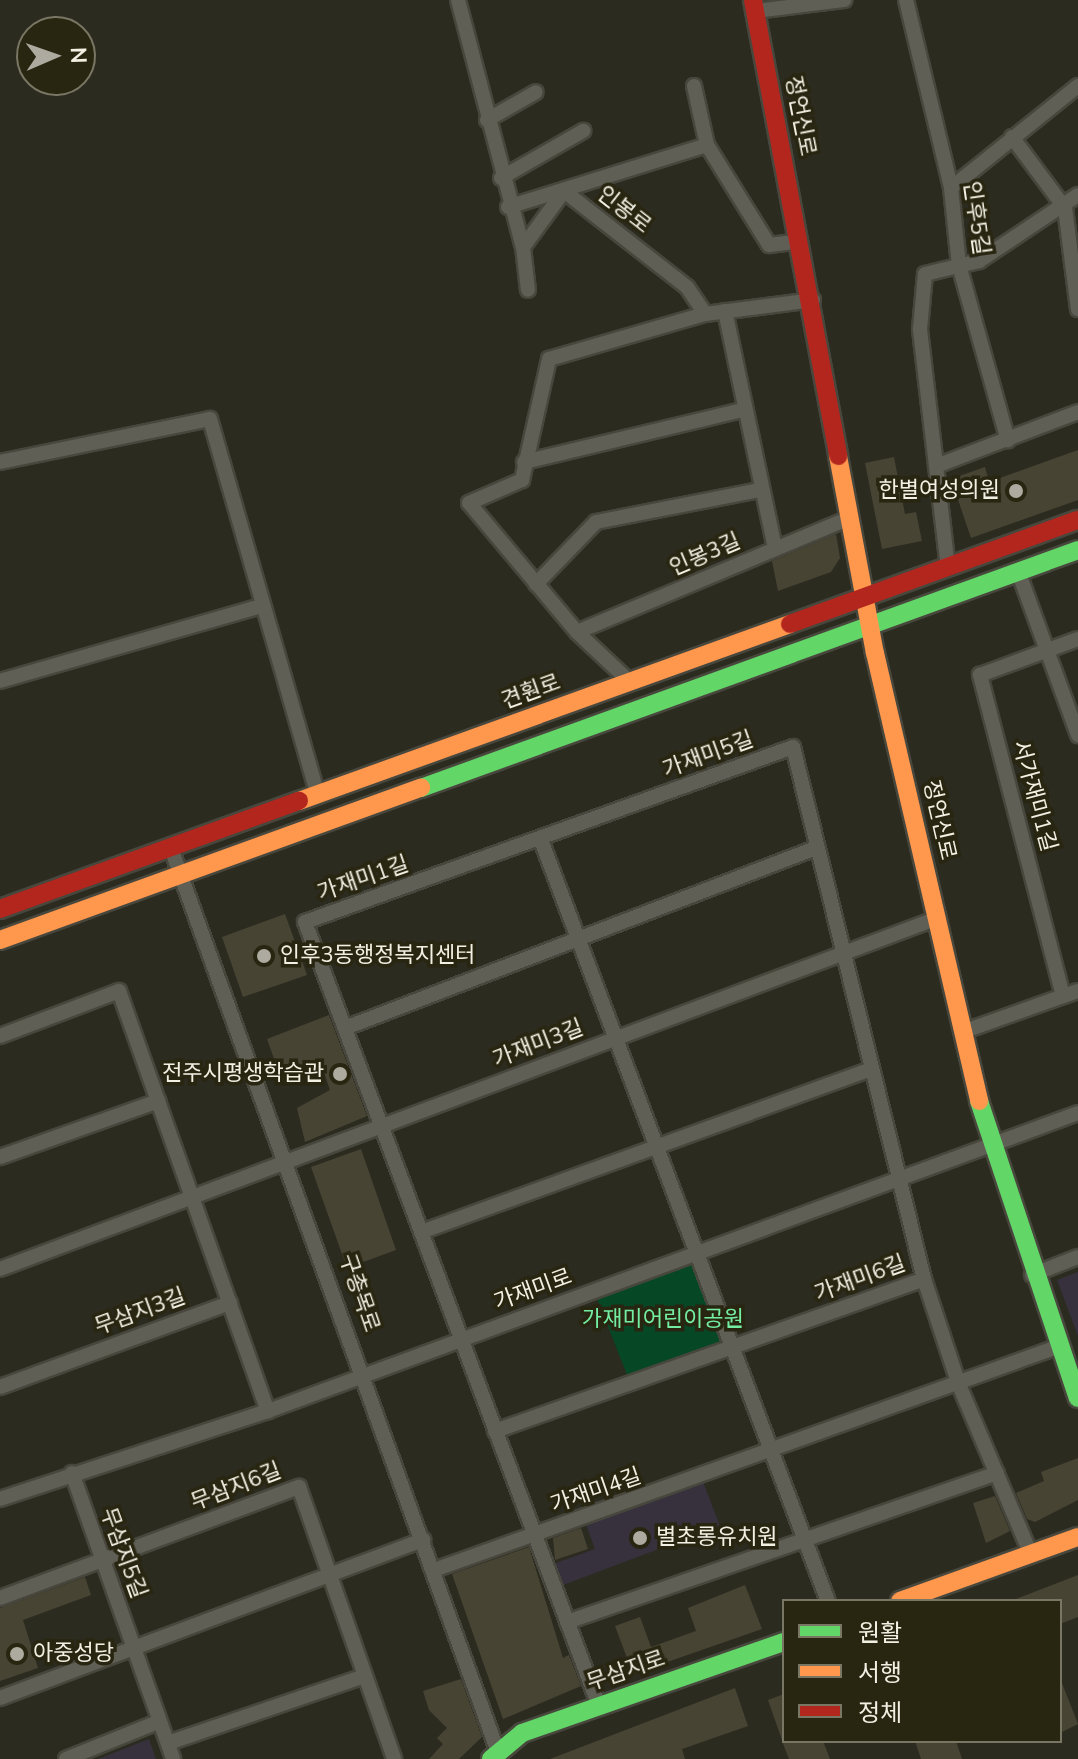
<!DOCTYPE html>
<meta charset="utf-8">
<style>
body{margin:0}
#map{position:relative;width:1078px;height:1759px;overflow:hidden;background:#2c2b20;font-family:"Nunito Sans","Noto Sans KR",sans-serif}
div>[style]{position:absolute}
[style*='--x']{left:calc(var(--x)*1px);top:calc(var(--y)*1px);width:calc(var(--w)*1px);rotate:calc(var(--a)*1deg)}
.education>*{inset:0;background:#37313e}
.green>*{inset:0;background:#064726}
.building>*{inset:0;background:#474434}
.roads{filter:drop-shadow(2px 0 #48473d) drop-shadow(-2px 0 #48473d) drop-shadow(0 2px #48473d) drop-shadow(0 -2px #48473d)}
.street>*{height:14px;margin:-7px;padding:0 7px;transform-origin:7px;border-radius:7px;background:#605f56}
.fast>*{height:18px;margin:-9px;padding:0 9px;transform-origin:9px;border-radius:9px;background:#63d668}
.slow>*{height:18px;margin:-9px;padding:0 9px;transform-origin:9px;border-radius:9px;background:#ff974d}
.jam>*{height:18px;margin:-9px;padding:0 9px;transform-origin:9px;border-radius:9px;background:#b3261e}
.dots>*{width:22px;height:22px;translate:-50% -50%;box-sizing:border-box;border:4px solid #282510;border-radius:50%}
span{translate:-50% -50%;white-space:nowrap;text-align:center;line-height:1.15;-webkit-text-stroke:7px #282510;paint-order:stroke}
.street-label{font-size:22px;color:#f2f0e3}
.poi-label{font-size:22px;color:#f2f0e3}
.right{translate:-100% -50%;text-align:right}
.left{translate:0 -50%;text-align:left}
.park-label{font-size:22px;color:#73eea2}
.legend{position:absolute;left:782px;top:1599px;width:280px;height:144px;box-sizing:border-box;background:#282510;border:2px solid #797664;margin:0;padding:10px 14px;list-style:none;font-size:24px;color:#f2f0e3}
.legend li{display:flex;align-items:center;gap:16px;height:40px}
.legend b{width:40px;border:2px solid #797664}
.north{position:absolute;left:16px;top:16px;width:80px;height:80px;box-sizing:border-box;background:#282510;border:2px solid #797664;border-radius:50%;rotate:88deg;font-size:22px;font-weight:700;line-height:32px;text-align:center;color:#f2f0e3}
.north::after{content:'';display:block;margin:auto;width:28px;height:36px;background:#adab9f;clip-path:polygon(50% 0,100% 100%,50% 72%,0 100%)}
</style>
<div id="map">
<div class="education">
<div style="clip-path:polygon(1078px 1272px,1078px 1336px,1057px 1280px)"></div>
<div style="clip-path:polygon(703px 1482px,720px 1526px,563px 1585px,556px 1563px,595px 1549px,585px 1522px)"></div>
<div style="clip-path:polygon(149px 1739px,156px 1759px,98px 1759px)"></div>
</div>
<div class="green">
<div style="clip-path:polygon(696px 1254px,730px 1351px,631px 1385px,594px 1291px)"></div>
</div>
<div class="building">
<div style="clip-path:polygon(1078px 450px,1078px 500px,971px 538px,951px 479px,985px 467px,989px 482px)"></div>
<div style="clip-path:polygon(894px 457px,905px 514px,916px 512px,922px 541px,882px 549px,865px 463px)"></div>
<div style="clip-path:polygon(836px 534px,840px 558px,831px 572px,778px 591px,772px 561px)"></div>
<div style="clip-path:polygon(285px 914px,307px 975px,243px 997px,222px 937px)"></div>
<div style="clip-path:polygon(329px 1015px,367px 1116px,305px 1142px,297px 1108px,330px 1090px,322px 1066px,282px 1081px,267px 1039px)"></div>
<div style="clip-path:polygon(361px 1149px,396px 1250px,347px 1268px,311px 1167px)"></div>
<div style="clip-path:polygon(1078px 1458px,1078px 1500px,1035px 1522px,1027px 1519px,1016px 1493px,1044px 1481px,1041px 1472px)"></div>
<div style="clip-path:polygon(995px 1496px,1010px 1531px,986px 1543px,973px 1503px)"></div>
<div style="clip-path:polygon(581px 1528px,588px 1549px,555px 1560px,553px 1538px)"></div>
<div style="clip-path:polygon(529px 1547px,563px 1658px,569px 1655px,581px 1686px,503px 1719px,452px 1574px)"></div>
<div style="clip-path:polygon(1078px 1575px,1078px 1617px,1060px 1624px,1060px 1601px,1011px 1601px)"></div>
<div style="clip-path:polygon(85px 1577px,91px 1595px,23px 1620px,38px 1668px,0 1681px,0 1608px)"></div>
<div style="clip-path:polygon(745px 1585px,762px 1629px,633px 1674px,615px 1626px,640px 1617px,651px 1647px,696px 1631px,688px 1608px)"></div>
<div style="clip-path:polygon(1060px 1678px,1078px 1724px,1060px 1733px)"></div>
<div style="clip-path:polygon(461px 1679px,482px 1737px,459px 1759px,429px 1759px,443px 1744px,437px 1738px,447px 1728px,429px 1710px,423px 1691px)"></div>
<div style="clip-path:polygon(735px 1688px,748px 1726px,682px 1749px,685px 1759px,550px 1759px)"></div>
<div style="clip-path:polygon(784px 1694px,784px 1739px,782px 1740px,768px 1700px)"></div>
<div style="clip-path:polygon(782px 1741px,823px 1741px,830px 1759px,789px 1759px)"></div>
<div style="clip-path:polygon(915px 1741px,956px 1741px,962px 1759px,921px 1759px)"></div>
</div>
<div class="roads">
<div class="street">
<div style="--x:458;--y:0;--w:255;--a:75.3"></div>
<div style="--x:523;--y:247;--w:43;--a:83.4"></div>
<div style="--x:906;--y:0;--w:193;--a:76.5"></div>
<div style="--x:951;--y:188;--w:77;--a:84.1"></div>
<div style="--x:959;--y:265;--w:182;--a:74.4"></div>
<div style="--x:756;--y:11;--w:89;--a:-7.1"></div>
<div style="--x:694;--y:86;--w:60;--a:77.6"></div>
<div style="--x:707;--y:145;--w:118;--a:58.2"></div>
<div style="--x:769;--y:245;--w:31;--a:-7"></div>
<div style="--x:487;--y:120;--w:56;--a:-29.7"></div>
<div style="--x:1012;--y:137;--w:89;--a:53.3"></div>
<div style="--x:1065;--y:208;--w:102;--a:82.7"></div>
<div style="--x:501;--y:178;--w:95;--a:-29.8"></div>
<div style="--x:951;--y:188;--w:163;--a:-38.8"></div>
<div style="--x:508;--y:207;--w:208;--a:-17.3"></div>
<div style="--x:523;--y:247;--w:69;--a:-53.8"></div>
<div style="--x:564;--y:191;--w:156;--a:38"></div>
<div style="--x:687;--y:287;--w:32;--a:56"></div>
<div style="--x:725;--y:311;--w:243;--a:78.1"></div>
<div style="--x:0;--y:462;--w:214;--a:-11.6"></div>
<div style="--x:210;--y:419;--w:392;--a:74"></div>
<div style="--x:524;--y:462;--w:225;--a:-13.4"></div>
<div style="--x:936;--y:466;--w:152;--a:-20.8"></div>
<div style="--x:948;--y:568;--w:241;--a:-96.7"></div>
<div style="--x:920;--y:329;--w:55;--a:-84.8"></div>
<div style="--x:925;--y:274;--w:56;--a:-13.5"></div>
<div style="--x:979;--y:261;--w:119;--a:-33.7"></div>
<div style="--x:1018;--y:571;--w:175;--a:69.9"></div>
<div style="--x:536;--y:584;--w:86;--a:-45.9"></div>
<div style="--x:596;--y:522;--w:166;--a:-11.1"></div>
<div style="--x:577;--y:632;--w:296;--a:-22.7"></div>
<div style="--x:0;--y:681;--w:272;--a:-16"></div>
<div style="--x:629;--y:681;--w:71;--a:-136.7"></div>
<div style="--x:577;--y:632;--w:168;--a:-129.9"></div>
<div style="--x:469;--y:503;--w:58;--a:-23.5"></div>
<div style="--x:522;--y:480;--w:124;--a:-77.4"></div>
<div style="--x:549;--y:359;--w:162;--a:-16.1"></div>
<div style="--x:705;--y:314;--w:109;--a:-7.4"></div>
<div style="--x:541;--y:840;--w:813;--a:69.34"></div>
<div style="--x:172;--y:851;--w:958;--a:70.11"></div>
<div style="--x:1063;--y:996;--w:332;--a:-104.5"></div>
<div style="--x:980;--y:675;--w:104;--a:-20.2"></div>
<div style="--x:345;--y:1028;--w:504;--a:-20.92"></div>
<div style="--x:962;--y:1032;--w:123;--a:-19.5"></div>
<div style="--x:0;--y:1036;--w:127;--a:-20.7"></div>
<div style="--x:119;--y:991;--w:446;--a:70.5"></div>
<div style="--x:0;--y:1157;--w:168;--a:-19.5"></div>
<div style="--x:421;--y:1232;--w:479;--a:-19.9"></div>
<div style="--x:0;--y:1269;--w:1002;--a:-20.52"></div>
<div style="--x:1032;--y:1275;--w:49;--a:-21.4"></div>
<div style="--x:0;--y:1387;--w:245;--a:-20.1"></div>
<div style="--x:495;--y:1431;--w:455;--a:-19.5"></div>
<div style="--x:72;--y:1473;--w:303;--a:70.5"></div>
<div style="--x:0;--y:1499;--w:282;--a:-18.2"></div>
<div style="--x:268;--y:1411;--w:863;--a:-20.2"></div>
<div style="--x:434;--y:1570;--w:662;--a:-19.69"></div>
<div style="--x:0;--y:1598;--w:319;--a:-20.4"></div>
<div style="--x:299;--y:1487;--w:288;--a:70.7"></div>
<div style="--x:567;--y:1622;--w:455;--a:-19.1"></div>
<div style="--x:0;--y:1698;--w:452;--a:-20.5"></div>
<div style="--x:599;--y:1706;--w:837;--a:-110.56"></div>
<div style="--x:305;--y:922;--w:518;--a:-19.73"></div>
<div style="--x:793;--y:747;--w:548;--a:76.17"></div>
<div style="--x:924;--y:1279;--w:112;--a:71.7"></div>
<div style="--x:959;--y:1385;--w:185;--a:67"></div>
<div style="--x:168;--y:1743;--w:208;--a:-18.8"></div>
<div style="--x:66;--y:1759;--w:101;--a:-22"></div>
</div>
<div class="fast">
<div style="--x:421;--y:788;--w:699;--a:-19.91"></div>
<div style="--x:979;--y:1101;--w:313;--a:71.6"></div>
<div style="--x:491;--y:1759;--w:40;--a:-40"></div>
<div style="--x:522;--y:1733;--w:277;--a:-19.2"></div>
</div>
<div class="slow">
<div style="--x:838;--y:456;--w:200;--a:79.4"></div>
<div style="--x:875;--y:653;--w:460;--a:76.9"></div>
<div style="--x:299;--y:801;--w:522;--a:-19.82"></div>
<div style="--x:0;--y:940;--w:448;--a:-19.9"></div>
<div style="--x:900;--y:1601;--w:189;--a:-19.8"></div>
</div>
<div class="jam">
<div style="--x:753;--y:0;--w:464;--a:79.4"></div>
<div style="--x:790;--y:624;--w:306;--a:-19.9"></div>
<div style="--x:0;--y:909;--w:318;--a:-19.9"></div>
</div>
</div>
<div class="dots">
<div style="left:1016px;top:491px;background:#adab9f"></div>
<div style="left:264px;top:956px;background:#adab9f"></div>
<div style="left:340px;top:1074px;background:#adab9f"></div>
<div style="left:640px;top:1538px;background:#adab9f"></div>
<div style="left:17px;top:1654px;background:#adab9f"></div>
</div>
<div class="street-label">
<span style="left:800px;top:116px;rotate:79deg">정언신로</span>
<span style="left:624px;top:210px;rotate:38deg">인봉로</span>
<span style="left:976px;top:218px;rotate:82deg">인후5길</span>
<span style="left:705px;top:555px;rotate:-23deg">인봉3길</span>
<span style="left:531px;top:692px;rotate:-20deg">견훤로</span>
<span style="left:708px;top:755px;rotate:-20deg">가재미5길</span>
<span style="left:1034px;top:796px;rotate:75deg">서가재미1길</span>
<span style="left:939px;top:820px;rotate:77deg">정언신로</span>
<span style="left:363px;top:879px;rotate:-19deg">가재미1길</span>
<span style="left:538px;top:1044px;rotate:-21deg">가재미3길</span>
<span style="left:860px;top:1279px;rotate:-20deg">가재미6길</span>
<span style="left:533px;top:1290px;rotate:-20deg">가재미로</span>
<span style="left:359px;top:1293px;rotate:71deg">구총목로</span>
<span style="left:140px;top:1312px;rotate:-20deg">무삼지3길</span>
<span style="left:236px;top:1487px;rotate:-21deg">무삼지6길</span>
<span style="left:596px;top:1491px;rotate:-19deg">가재미4길</span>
<span style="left:123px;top:1553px;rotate:70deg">무삼지5길</span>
<span style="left:626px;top:1671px;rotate:-19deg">무삼지로</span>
</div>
<div class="poi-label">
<span class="right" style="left:1000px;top:491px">한별여성의원</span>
<span class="left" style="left:280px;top:956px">인후3동행정복지센터</span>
<span class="right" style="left:324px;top:1074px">전주시평생학습관</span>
<span class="left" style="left:656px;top:1538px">별초롱유치원</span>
<span class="left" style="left:33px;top:1654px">아중성당</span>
</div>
<div class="park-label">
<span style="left:663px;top:1320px">가재미어린이공원</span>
</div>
<ul class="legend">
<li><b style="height:10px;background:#63d668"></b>원활</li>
<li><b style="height:10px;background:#ff974d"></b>서행</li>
<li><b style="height:10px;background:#b3261e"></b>정체</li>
</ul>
<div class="north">N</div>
</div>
